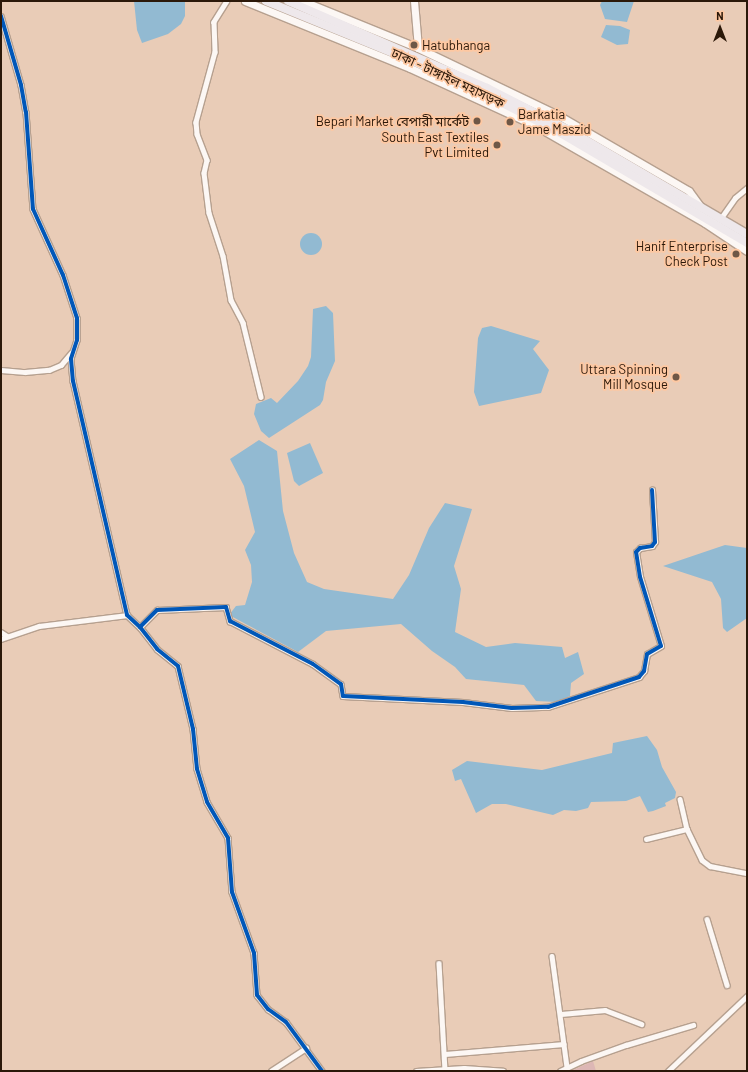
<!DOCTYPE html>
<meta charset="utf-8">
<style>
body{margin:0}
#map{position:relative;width:748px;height:1072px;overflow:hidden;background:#e9ccb7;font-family:Barlow,"Noto Sans Bengali",sans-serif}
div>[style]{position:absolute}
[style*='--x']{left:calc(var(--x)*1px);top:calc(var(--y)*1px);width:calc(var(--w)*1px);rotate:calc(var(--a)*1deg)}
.green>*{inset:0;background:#ddb7b5}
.water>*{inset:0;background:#92bad2}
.round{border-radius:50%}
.roads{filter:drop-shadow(1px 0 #b6a08f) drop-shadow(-1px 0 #b6a08f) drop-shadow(0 1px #b6a08f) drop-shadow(0 -1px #b6a08f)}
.minor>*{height:4.5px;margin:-2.25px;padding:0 2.25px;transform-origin:2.25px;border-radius:2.25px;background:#fcf7f4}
.secondary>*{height:7px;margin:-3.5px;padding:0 3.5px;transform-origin:3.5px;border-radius:3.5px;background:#fcf7f4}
.trunk>*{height:8px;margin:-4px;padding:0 4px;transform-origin:4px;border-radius:4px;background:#eee8eb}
.cycleway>*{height:4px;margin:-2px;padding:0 2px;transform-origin:2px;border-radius:2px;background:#0057b8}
.dots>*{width:11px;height:11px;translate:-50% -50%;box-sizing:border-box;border:2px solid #fec8a2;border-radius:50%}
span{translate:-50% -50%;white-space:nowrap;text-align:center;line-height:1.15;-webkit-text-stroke:3.5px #fec8a2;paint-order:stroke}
.poi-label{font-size:13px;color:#2b1809}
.left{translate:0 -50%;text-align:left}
.right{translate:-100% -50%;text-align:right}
.street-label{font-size:13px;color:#2b1809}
.frame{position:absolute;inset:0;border:2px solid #2b1809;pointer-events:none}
.north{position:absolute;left:700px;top:8px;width:40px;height:40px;-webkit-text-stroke:3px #fec8a2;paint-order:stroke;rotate:0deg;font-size:11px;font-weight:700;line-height:16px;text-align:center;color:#2b1809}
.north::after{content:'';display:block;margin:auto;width:14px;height:18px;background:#2b1809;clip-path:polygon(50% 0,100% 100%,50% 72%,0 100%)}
</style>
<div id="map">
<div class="green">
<div style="clip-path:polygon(593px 1061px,596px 1071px,571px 1071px)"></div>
</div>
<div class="water">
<div style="clip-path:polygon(134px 1px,185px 1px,185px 16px,181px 24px,168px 34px,142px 43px,137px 30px)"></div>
<div style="clip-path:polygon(602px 1px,634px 1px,627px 22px,605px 19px,600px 5px)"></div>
<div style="clip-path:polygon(606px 25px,620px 26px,630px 30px,628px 44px,617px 45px,601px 37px)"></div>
<div class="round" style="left:300px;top:233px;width:22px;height:22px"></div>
<div style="clip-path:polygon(326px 306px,333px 313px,335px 361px,326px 382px,323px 400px,320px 405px,269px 438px,261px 431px,254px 414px,256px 404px,271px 398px,277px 403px,298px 381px,308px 366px,311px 357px,313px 309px)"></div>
<div style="clip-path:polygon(491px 326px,540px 341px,533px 349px,549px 370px,541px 393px,479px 406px,474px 392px,478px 338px,482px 328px)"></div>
<div style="clip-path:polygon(259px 440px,277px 451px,283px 511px,294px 553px,307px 582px,324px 589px,393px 599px,409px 575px,429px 528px,445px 503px,472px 509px,454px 566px,461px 589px,455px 632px,486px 647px,515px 643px,562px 647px,565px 658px,578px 652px,584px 674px,571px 683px,570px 696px,557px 702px,536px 701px,524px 685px,466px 679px,455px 667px,432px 651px,401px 624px,326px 631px,298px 652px,229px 615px,236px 606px,245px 605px,252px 582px,251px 565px,245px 550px,255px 532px,244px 486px,230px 459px)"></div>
<div style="clip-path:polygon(310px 443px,323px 473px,299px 486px,294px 481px,287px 453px)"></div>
<div style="clip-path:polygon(725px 545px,747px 548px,747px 618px,727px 632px,723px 628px,721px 599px,712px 582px,663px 566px)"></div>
<div style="clip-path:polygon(647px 736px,657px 750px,662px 767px,676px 792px,675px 798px,665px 803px,666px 806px,653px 811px,648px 812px,640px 796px,626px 801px,591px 802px,588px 808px,576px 811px,564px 810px,553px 815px,506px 804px,492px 804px,476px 813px,461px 779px,455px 781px,452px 770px,467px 761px,542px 770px,612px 753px,613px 743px)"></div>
</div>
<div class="roads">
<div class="minor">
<div style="--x:227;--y:1;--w:25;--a:122"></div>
<div style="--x:214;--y:22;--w:30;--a:88"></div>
<div style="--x:215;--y:52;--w:73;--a:105.2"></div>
<div style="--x:196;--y:122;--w:12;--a:85"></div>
<div style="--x:197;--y:134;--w:28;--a:69"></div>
<div style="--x:207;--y:160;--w:13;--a:103"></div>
<div style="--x:204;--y:173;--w:40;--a:82.9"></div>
<div style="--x:209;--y:213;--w:45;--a:72"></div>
<div style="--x:223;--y:256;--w:45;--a:79.7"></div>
<div style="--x:231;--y:300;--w:26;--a:62"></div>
<div style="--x:243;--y:323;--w:76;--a:76.3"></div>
<div style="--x:1;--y:16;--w:72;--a:73.8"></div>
<div style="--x:21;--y:85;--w:27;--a:80"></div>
<div style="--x:26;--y:112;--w:97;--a:85.9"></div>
<div style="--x:33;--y:209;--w:72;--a:65.6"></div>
<div style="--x:63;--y:275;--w:45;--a:72"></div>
<div style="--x:77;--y:318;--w:22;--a:90"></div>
<div style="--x:77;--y:340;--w:20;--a:108"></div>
<div style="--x:71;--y:359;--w:22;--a:85"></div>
<div style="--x:73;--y:381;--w:240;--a:77"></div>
<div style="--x:127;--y:615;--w:18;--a:43"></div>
<div style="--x:140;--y:627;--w:28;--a:52"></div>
<div style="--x:157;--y:649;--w:27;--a:39"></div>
<div style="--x:178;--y:666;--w:65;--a:76.6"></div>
<div style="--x:193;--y:729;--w:40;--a:84.3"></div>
<div style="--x:197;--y:769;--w:34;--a:73"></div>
<div style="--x:207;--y:802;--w:42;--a:59.7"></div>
<div style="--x:228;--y:838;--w:54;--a:85.8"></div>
<div style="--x:232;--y:892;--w:65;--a:70.2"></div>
<div style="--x:254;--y:953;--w:42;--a:85.9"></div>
<div style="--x:257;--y:995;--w:18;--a:52"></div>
<div style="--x:268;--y:1009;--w:22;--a:36"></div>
<div style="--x:286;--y:1022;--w:61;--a:53.7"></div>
<div style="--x:721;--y:218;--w:24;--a:-55"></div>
<div style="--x:735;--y:198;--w:16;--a:-40"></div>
<div style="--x:1;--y:370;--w:24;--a:5"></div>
<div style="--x:25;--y:372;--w:24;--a:-5"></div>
<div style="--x:49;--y:370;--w:13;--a:-23"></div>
<div style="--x:61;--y:365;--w:16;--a:-50"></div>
<div style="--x:140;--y:627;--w:24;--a:-45"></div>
<div style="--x:157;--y:610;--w:69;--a:-2.5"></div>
<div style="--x:226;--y:607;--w:15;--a:74"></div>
<div style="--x:230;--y:621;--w:93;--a:27.4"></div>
<div style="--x:313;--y:664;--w:34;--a:36"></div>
<div style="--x:341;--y:684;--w:12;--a:81"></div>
<div style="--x:343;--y:696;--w:120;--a:2.9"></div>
<div style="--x:463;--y:702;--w:49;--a:7"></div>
<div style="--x:512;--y:708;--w:36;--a:-2"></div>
<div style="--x:548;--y:707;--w:96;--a:-18.2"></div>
<div style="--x:639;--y:677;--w:8;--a:-50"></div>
<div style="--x:644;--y:671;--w:17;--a:-80"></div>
<div style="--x:647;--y:654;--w:16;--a:-30"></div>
<div style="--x:661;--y:646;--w:72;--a:-106.9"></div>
<div style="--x:640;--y:577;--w:25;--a:-99"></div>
<div style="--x:636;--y:552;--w:6;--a:-45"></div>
<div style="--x:640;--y:548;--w:12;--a:-9"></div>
<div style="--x:652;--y:546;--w:5;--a:-53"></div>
<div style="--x:655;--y:542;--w:52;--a:-93.3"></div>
<div style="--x:1;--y:632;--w:7;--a:34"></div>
<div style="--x:1;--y:639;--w:40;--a:-18.9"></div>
<div style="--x:39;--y:626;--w:89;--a:-7.1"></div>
<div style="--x:680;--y:799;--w:31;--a:77"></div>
<div style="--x:687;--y:829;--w:34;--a:64"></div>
<div style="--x:702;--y:860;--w:10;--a:37"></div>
<div style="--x:710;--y:866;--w:38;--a:11"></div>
<div style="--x:646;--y:839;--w:42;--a:-13.7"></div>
<div style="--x:707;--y:919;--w:69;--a:73.1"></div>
<div style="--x:552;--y:956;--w:112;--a:82.3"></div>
<div style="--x:439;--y:963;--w:106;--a:86.8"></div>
<div style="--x:561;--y:1014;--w:44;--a:-5.2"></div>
<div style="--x:605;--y:1010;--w:39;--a:21"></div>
<div style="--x:445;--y:1054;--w:119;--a:-4.8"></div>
<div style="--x:271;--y:1071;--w:42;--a:-33.3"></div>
<div style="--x:416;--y:1071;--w:48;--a:-3.6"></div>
<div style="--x:464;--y:1068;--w:39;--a:4"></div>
<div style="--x:560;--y:1071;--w:23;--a:-25"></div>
<div style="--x:581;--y:1061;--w:48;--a:-19.6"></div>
<div style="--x:626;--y:1045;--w:70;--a:-16.6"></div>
<div style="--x:668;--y:1071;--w:109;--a:-43.5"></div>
</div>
<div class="secondary">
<div style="--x:245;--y:1;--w:178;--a:22.1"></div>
<div style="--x:410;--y:68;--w:136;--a:24.7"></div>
<div style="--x:534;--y:125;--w:197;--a:29.8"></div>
<div style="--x:705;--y:223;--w:50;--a:33.7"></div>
<div style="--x:303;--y:1;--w:124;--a:22.2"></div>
<div style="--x:418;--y:48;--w:155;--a:25.6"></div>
<div style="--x:558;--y:115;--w:151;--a:30.1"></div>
<div style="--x:689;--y:191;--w:19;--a:54"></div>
<div style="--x:414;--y:1;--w:47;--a:85.1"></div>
</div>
<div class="trunk">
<div style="--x:266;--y:1;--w:161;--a:22.3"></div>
<div style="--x:415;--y:62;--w:75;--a:24.5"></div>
<div style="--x:483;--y:93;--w:89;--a:27.4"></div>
<div style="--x:562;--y:134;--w:215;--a:30.5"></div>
<div style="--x:288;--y:1;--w:217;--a:23.6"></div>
<div style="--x:487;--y:88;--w:90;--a:27.1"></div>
<div style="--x:567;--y:129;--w:208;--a:30.3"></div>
</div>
</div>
<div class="cycleway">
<div style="--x:1;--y:16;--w:72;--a:73.8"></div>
<div style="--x:21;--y:85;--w:27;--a:80"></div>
<div style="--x:26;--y:112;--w:97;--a:85.9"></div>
<div style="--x:33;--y:209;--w:72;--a:65.6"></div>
<div style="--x:63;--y:275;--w:45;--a:72"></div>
<div style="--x:77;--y:318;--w:22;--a:90"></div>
<div style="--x:77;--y:340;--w:20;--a:108"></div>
<div style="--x:71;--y:359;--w:22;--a:85"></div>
<div style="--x:73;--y:381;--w:240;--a:77"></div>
<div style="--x:127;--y:615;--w:18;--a:43"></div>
<div style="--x:140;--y:627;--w:28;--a:52"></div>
<div style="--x:157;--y:649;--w:27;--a:39"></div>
<div style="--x:178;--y:666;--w:65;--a:76.6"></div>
<div style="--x:193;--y:729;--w:40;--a:84.3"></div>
<div style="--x:197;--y:769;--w:34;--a:73"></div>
<div style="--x:207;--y:802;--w:42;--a:59.7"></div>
<div style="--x:228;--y:838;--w:54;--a:85.8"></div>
<div style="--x:232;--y:892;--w:65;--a:70.2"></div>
<div style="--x:254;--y:953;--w:42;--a:85.9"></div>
<div style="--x:257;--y:995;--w:18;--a:52"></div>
<div style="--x:268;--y:1009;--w:22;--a:36"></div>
<div style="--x:286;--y:1022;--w:61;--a:53.7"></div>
<div style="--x:140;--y:627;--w:24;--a:-45"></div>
<div style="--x:157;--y:610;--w:69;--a:-2.5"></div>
<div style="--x:226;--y:607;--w:15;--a:74"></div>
<div style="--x:230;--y:621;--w:93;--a:27.4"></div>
<div style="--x:313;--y:664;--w:34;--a:36"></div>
<div style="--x:341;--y:684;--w:12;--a:81"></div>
<div style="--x:343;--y:696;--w:120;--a:2.9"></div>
<div style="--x:463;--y:702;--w:49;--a:7"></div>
<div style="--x:512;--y:708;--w:36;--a:-2"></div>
<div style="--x:548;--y:707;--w:96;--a:-18.2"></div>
<div style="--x:639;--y:677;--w:8;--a:-50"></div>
<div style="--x:644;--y:671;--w:17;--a:-80"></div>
<div style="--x:647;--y:654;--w:16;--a:-30"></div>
<div style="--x:661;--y:646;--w:72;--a:-106.9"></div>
<div style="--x:640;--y:577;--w:25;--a:-99"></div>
<div style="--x:636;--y:552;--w:6;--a:-45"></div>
<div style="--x:640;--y:548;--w:12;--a:-9"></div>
<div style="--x:652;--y:546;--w:5;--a:-53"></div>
<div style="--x:655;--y:542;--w:52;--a:-93.3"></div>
</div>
<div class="dots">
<div style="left:414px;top:45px;background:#6e5746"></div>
<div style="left:477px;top:121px;background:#6e5746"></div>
<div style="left:510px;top:122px;background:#6e5746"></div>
<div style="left:497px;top:145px;background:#6e5746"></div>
<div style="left:736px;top:254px;background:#6e5746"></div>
<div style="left:676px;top:377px;background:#6e5746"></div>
</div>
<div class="poi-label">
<span class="left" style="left:422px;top:45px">Hatubhanga</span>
<span class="left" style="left:518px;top:122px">Barkatia<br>Jame Maszid</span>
<span class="right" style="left:469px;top:121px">Bepari Market বেপারী মার্কেট</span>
<span class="right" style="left:489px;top:145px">South East Textiles<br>Pvt Limited</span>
<span class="right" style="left:728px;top:254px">Hanif Enterprise<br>Check Post</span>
<span class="right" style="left:668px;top:377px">Uttara Spinning<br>Mill Mosque</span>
</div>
<div class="street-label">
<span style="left:448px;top:78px;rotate:25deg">ঢাকা - টাঙ্গাইল মহাসড়ক</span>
</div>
<div class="frame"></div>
<div class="north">N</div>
</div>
